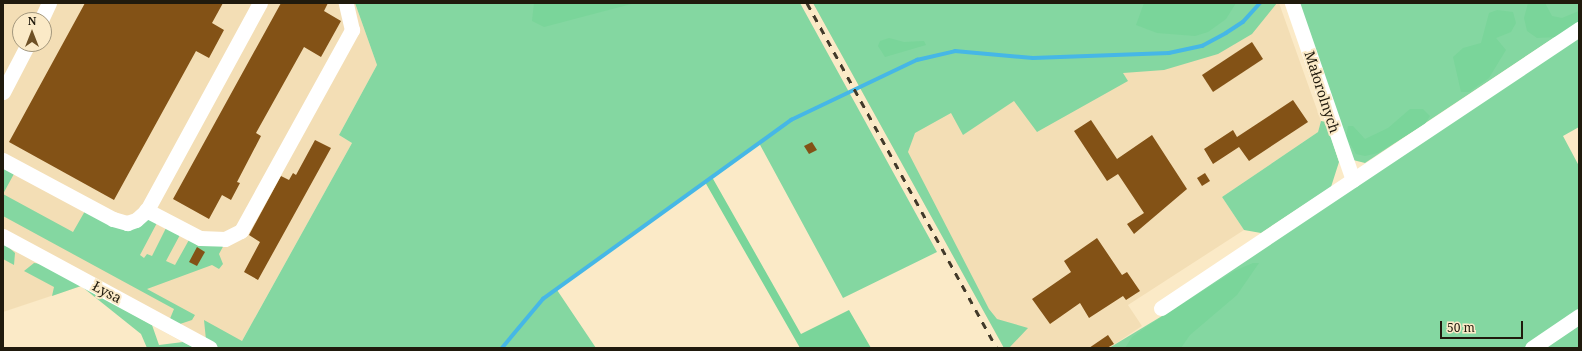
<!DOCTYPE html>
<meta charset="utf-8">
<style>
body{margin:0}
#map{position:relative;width:1582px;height:351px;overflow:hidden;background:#fbeac7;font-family:"Noto Serif",serif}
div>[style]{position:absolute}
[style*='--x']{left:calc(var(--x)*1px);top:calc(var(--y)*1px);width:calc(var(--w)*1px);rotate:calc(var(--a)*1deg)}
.built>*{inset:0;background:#f3deb5}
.green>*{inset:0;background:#84d7a1}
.forest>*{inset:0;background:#7ad59a}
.stream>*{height:3.5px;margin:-1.75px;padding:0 1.75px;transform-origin:1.75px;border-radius:1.75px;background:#46b7e6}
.building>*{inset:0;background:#835216}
.minor>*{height:15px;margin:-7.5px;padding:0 7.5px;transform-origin:7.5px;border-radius:7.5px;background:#fff}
.rail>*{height:3px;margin-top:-1.5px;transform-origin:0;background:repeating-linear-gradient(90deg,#423a2a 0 7px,transparent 0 14px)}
span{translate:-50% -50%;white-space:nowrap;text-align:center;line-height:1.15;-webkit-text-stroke:4px #fbeac7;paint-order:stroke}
.street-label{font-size:14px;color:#201a0d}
.frame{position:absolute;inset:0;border:4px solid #201a0d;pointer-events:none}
.north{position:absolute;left:12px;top:12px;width:40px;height:40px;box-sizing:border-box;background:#fbeac7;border:1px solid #a3977d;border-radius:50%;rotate:0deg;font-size:11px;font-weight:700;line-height:16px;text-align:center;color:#201a0d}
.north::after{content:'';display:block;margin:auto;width:14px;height:18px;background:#6f5126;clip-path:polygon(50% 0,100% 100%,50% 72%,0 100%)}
.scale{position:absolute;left:1440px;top:321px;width:83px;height:18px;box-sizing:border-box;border:2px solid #201a0d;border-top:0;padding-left:5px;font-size:12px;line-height:14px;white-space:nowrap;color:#201a0d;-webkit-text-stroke:3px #fbeac7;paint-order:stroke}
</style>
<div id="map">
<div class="built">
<div style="clip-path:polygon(evenodd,3px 3px,355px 3px,377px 65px,339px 135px,352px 143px,238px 348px,193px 348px,81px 286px,3px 312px,3px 3px,20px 20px,44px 20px,44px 44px,20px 44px,20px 20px)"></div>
<div style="clip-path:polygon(813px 3px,1279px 3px,1321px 121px,1318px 132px,1222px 197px,1244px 230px,1128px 305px,1142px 326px,1109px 348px,1004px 348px)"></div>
</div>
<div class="green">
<div style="clip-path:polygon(355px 3px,800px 3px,937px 252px,843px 298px,759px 143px,557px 290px,596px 348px,219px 348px,206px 340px,204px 320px,242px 341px,352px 143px,339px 135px,377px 65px)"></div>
<div style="clip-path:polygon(813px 3px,1277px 3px,1252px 34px,1218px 54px,1164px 70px,1123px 73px,1128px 81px,1037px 132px,1014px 101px,963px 135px,951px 113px,915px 133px,908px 152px,989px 309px,997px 319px,1028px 328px,1009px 348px,1004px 348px)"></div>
<div style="clip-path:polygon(1292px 3px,1579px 3px,1579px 21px,1365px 163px,1353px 160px)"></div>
<div style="clip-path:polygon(1579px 36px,1579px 127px,1563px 136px,1579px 166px,1579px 311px,1526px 348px,1109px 348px,1162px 316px)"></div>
<div style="clip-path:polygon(1321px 121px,1326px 122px,1339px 162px,1331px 187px,1261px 233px,1244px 230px,1222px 197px,1318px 132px)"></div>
<div style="clip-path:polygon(3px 165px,15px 172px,3px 194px,73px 232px,85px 211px,158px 221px,140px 255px,144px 258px,147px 254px,152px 256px,167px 226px,181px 233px,166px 261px,175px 265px,190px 238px,225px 243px,219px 254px,223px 264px,219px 269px,212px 265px,147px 289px,195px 315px,192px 320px,180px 324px,169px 321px,174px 309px,3px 216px)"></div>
<div style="clip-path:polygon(3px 242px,15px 253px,14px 265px,3px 259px)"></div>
<div style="clip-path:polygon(34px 263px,42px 264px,152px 325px,159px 345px,183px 342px,195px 348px,147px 348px,141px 334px,81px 286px,52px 296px,54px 287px,24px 271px)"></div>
<div style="clip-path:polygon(1579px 324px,1579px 348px,1543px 348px)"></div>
</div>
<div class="forest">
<div style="clip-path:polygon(534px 3px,635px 3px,544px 27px,532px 21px)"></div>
<div style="clip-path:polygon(1144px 3px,1236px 3px,1226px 19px,1208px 32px,1195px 36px,1157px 33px,1136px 25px)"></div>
<div style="clip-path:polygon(1528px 3px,1545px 3px,1552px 16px,1562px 18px,1579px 11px,1579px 21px,1558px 37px,1537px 38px,1527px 31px,1524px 18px)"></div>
<div style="clip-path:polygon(1497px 10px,1513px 12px,1516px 23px,1511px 32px,1496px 38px,1506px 50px,1489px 78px,1469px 92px,1461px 92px,1453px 57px,1463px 48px,1481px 43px,1489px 13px)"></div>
<div style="clip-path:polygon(889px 38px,904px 42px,924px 41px,926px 45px,885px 57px,878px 46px,880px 41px)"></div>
<div style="clip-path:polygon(1410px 109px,1423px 109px,1430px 116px,1425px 124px,1378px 153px,1365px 156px,1356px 154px,1346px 137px,1348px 126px,1353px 126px,1365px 139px,1388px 128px)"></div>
<div style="clip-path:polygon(712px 177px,801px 334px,849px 310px,871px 348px,800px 348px,705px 182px)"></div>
<div style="clip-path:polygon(1253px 263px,1259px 263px,1237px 295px,1190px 335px,1181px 348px,1125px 348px,1132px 337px,1146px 327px,1234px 271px)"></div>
</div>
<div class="stream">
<div style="--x:502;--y:348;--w:64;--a:-50.1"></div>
<div style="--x:543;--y:299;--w:306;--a:-35.8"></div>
<div style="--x:791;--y:120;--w:140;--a:-25.5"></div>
<div style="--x:917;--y:60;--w:39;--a:-13"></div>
<div style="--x:955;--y:51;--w:78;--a:5.1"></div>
<div style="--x:1033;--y:58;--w:136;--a:-2.1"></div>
<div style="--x:1169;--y:53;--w:34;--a:-12"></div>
<div style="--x:1202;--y:46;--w:27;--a:-28"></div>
<div style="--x:1226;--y:33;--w:20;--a:-33"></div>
<div style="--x:1243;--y:22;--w:25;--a:-48"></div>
</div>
<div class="building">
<div style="clip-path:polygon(85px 3px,223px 3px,212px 23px,224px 30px,209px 58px,196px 51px,114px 200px,9px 142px)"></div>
<div style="clip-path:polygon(281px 3px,328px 3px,324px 11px,341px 21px,321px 57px,304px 47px,256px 133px,261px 136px,237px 182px,240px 183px,231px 200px,222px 195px,209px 219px,173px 199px)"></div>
<div style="clip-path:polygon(1252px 42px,1263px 59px,1213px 92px,1202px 75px)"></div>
<div style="clip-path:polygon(1293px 100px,1308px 122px,1249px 161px,1239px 147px,1213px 164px,1204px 149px,1233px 130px,1237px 137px)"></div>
<div style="clip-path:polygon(1091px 120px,1117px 159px,1152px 135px,1187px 189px,1134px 234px,1127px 224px,1144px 213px,1118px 174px,1107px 181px,1074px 131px)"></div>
<div style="clip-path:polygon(315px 140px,331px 148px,258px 280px,244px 272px,260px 242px,249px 235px,281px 176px,289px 180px,293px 173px,296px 175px)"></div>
<div style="clip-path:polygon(812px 142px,817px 150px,809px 154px,804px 146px)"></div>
<div style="clip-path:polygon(1205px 173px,1210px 181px,1202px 186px,1197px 178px)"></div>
<div style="clip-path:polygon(1097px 238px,1122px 275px,1127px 272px,1140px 291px,1126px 300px,1123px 296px,1089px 318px,1080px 303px,1050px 324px,1032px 299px,1071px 272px,1064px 261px)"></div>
<div style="clip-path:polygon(197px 247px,205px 252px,197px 266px,189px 262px)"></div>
<div style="clip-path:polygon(1108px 335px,1114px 344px,1107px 348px,1089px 348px)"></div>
</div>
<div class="minor">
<div style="--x:1292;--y:3;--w:187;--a:71"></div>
<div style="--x:41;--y:20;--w:19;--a:-65"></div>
<div style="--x:3;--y:92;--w:54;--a:-62.5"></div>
<div style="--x:3;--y:160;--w:125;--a:28.2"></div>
<div style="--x:113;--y:219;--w:15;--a:16"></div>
<div style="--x:127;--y:223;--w:9;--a:-18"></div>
<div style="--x:136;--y:220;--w:15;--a:-42"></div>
<div style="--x:147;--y:210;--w:236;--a:-61.4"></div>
<div style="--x:146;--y:210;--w:61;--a:27.4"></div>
<div style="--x:200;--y:238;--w:25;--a:2"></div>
<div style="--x:225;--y:239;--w:18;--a:-27"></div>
<div style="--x:241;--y:231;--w:230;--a:-61.1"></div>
<div style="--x:352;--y:30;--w:28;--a:-103"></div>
<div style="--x:3;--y:236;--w:235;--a:28.4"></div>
<div style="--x:1161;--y:308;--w:503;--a:-33.72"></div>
<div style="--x:1532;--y:348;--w:57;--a:-34.2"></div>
</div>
<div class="rail">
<div style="--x:807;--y:3;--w:394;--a:61.2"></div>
</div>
<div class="street-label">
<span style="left:1322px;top:92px;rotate:72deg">Małorolnych</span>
<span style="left:107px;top:292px;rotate:28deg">Łysa</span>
</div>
<div class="frame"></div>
<div class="north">N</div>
<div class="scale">50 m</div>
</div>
